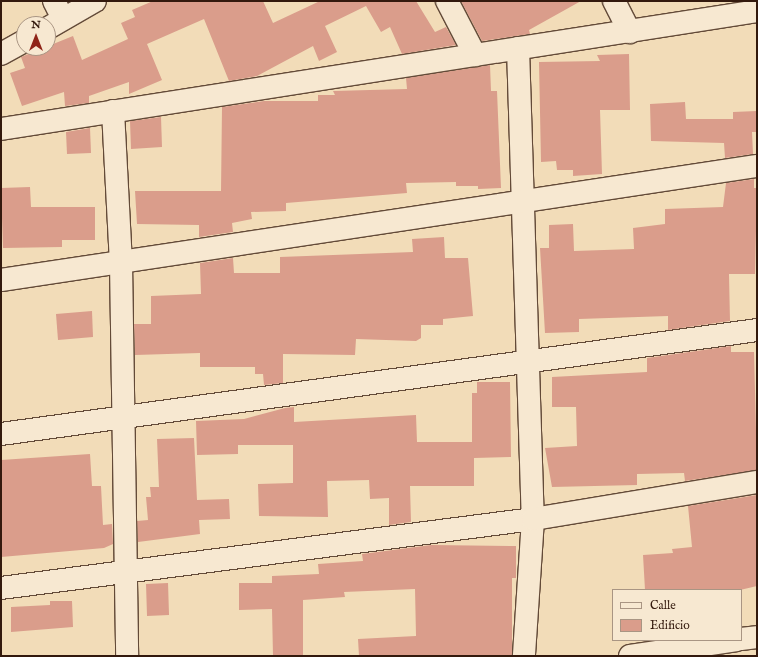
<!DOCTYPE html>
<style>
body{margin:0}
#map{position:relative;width:758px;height:657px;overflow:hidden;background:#f2dcb8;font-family:"IM FELL English",serif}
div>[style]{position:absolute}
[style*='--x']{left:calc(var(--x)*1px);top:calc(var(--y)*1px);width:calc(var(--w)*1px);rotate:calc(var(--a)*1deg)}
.building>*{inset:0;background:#da9d8b}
.roads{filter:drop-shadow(1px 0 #634a38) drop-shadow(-1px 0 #634a38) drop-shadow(0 1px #634a38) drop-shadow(0 -1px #634a38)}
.minor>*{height:22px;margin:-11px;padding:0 11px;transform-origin:11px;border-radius:11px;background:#f7e8d1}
span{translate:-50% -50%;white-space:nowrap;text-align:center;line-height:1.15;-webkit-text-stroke:3px #f7e8d1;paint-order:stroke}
.frame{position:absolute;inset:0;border:2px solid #33190d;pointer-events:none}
.legend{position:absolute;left:612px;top:589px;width:130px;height:52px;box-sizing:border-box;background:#f7e8d1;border:1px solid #a99583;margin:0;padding:5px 7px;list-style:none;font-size:12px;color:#33190d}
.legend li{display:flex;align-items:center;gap:8px;height:20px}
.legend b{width:20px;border:1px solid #a99583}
.north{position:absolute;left:16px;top:16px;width:40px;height:40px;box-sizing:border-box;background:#f7e8d1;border:1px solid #a99583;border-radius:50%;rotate:0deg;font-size:11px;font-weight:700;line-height:16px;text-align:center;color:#33190d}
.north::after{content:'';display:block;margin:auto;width:14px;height:18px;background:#8f2418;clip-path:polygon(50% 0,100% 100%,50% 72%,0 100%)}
</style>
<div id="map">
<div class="building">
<div style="clip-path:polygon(153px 1px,263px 1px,273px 23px,320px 1px,416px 1px,435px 32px,446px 27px,456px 45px,402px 54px,390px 27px,381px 32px,366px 6px,325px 26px,337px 52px,319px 61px,313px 46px,257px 76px,229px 81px,204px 19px,147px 44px,162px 80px,129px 94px,129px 82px,89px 96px,89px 103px,65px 106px,64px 92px,22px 106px,10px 73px,25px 68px,21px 57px,73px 36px,82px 60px,128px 39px,121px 23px,135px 17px,132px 10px)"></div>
<div style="clip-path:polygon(461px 1px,581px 1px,529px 30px,530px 34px,482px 41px)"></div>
<div style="clip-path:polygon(629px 54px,630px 110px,600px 110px,602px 174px,573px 176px,573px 170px,557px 170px,556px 161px,541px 162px,539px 62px,600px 61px,597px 55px)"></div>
<div style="clip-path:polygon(490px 65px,491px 91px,497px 91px,501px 188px,478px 189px,478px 186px,456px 186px,456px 182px,406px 183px,407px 193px,286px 203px,286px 211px,251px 212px,252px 219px,232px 223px,233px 232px,199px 237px,199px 225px,137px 224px,135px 191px,221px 191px,222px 107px,264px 101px,318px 101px,318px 95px,335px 95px,333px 91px,407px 89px,406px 78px)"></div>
<div style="clip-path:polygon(685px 102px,686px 119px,733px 119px,733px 112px,757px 111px,757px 132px,752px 132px,753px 154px,725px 158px,724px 143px,651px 141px,650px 104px)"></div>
<div style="clip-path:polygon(161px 117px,162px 147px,131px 149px,130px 121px)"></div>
<div style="clip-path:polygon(90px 128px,91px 153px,67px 154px,66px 132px)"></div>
<div style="clip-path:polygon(754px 179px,754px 188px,757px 188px,755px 274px,729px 274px,730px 321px,668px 330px,668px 316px,579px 319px,579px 332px,545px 333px,540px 248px,549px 248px,549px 225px,573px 224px,574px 251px,634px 249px,633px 228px,665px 224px,665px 209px,723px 207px,726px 183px)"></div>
<div style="clip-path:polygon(30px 187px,31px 207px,95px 207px,95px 240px,62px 240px,62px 247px,3px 248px,1px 188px)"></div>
<div style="clip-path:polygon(444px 237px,445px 258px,468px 258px,473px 316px,443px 319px,443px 325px,421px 325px,421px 338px,416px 341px,356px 339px,355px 355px,283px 354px,283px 383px,264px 385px,263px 374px,255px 374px,255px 367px,200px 367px,200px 353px,135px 355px,134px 324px,151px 324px,151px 296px,201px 294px,200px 263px,233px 258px,234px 273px,280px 273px,280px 257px,413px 252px,412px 239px)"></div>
<div style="clip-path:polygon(92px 311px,93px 337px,58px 340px,56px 314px)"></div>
<div style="clip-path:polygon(731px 346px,731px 352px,754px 352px,757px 470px,685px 481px,684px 473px,637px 474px,637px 485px,552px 487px,545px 448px,577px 446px,576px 407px,552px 407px,552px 377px,647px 372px,647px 358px)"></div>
<div style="clip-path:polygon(477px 382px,510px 382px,511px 457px,474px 458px,474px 486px,410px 486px,411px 522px,389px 525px,389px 498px,370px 499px,369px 480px,327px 481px,328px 517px,259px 516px,258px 484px,293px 483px,293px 445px,238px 445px,238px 454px,197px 455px,196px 421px,244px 419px,285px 408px,294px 407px,294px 422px,416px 415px,417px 442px,472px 442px,472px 393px,477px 393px)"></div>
<div style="clip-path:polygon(194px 438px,197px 500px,229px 499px,230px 519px,199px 520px,200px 534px,138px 542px,137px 521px,148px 520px,146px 497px,151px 497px,150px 487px,159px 487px,157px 439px)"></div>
<div style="clip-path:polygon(90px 454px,92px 486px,101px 486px,103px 525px,112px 524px,113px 544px,104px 548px,1px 557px,1px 460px)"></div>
<div style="clip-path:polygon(757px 495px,757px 586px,740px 590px,645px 590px,643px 555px,673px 553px,672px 549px,692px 547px,688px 506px)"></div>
<div style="clip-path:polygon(431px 545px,516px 546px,516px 578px,512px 578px,512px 656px,359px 656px,358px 639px,416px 636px,415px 589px,344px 592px,345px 597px,303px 600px,303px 656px,273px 656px,272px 609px,239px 610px,239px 583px,272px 583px,272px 576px,319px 574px,318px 564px,363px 561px,362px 554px)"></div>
<div style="clip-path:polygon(168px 583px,169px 615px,147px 616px,146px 584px)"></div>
<div style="clip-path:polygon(50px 601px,72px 601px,73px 627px,11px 632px,11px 607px,50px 605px)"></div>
</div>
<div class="roads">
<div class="minor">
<div style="--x:54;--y:1;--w:20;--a:63"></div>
<div style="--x:447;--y:1;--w:61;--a:62.6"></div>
<div style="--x:614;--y:1;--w:35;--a:63"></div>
<div style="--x:48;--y:28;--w:54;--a:-29.9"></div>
<div style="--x:518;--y:48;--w:471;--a:88.2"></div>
<div style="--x:533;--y:519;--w:137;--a:93.8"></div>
<div style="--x:1;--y:54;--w:26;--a:-29"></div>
<div style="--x:113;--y:111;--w:152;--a:87"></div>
<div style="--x:121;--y:263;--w:393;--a:89.1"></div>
<div style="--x:1;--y:129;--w:765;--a:-8.87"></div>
<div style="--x:1;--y:280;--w:765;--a:-8.58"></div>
<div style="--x:1;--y:434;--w:763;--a:-7.83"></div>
<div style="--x:1;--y:588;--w:536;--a:-7.39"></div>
<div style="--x:533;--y:519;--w:227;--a:-9.4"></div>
<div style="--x:741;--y:639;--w:16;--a:-7"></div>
<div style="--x:630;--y:656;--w:108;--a:-8.5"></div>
</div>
</div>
<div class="frame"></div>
<ul class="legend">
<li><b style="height:5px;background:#f7e8d1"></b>Calle</li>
<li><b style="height:11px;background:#da9d8b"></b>Edificio</li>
</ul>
<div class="north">N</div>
</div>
